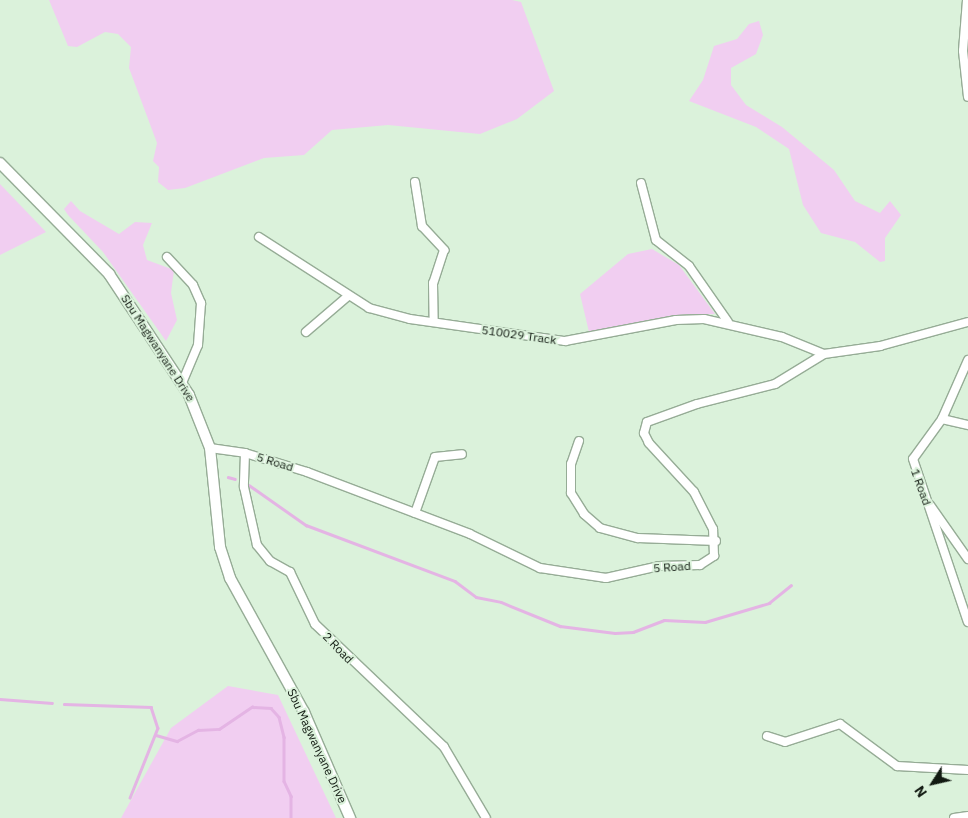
<!DOCTYPE html>
<style>
body{margin:0}
#map{position:relative;width:968px;height:818px;overflow:hidden;background:#dbf2db;font-family:"IBM Plex Sans",sans-serif}
div>[style]{position:absolute}
[style*='--x']{left:calc(var(--x)*1px);top:calc(var(--y)*1px);width:calc(var(--w)*1px);rotate:calc(var(--a)*1deg)}
.green>*{inset:0;background:#f1cef1}
.stream>*{height:2.5px;margin:-1.25px;padding:0 1.25px;transform-origin:1.25px;border-radius:1.25px;background:#e4b4e4}
.roads{filter:drop-shadow(1px 0 #96ac96) drop-shadow(-1px 0 #96ac96) drop-shadow(0 1px #96ac96) drop-shadow(0 -1px #96ac96)}
.street>*{height:8px;margin:-4px;padding:0 4px;transform-origin:4px;border-radius:4px;background:#fff}
.secondary>*{height:10px;margin:-5px;padding:0 5px;transform-origin:5px;border-radius:5px;background:#fff}
span{translate:-50% -50%;white-space:nowrap;text-align:center;line-height:1.15;-webkit-text-stroke:4px #dbf2db;paint-order:stroke}
.street-label{font-size:12px;color:#121a12}
.north{position:absolute;left:908px;top:758px;width:50px;height:50px;-webkit-text-stroke:4px #dbf2db;paint-order:stroke;rotate:235deg;font-size:14px;font-weight:700;line-height:20px;text-align:center;color:#121a12}
.north::after{content:'';display:block;margin:auto;width:18px;height:22px;background:#121a12;clip-path:polygon(50% 0,100% 100%,50% 72%,0 100%)}
</style>
<div id="map">
<div class="green">
<div style="clip-path:polygon(49px 0,512px 0,521px 2px,554px 91px,517px 119px,480px 134px,388px 125px,332px 130px,304px 155px,264px 158px,185px 188px,168px 190px,158px 182px,159px 167px,153px 161px,157px 143px,129px 68px,131px 47px,118px 34px,105px 32px,77px 47px,68px 46px)"></div>
<div style="clip-path:polygon(759px 21px,763px 35px,756px 54px,731px 68px,731px 85px,746px 105px,782px 127px,834px 170px,855px 201px,880px 213px,890px 201px,901px 215px,885px 238px,885px 261px,880px 262px,855px 242px,821px 233px,803px 205px,789px 149px,756px 127px,689px 101px,703px 80px,714px 46px,737px 39px,749px 24px)"></div>
<div style="clip-path:polygon(0 184px,46px 232px,0 255px)"></div>
<div style="clip-path:polygon(71px 201px,80px 211px,119px 234px,135px 222px,152px 223px,143px 245px,147px 260px,174px 270px,171px 293px,177px 320px,166px 341px,103px 252px,68px 215px,64px 209px)"></div>
<div style="clip-path:polygon(652px 249px,679px 265px,715px 314px,675px 315px,589px 332px,580px 294px,628px 254px)"></div>
<div style="clip-path:polygon(228px 686px,278px 695px,336px 818px,121px 818px,171px 728px)"></div>
</div>
<div class="stream">
<div style="--x:228;--y:477;--w:7;--a:16"></div>
<div style="--x:249;--y:485;--w:70;--a:35.1"></div>
<div style="--x:306;--y:525;--w:159;--a:20.6"></div>
<div style="--x:455;--y:581;--w:26;--a:37"></div>
<div style="--x:476;--y:597;--w:25;--a:11"></div>
<div style="--x:501;--y:602;--w:64;--a:22.1"></div>
<div style="--x:560;--y:626;--w:55;--a:7.3"></div>
<div style="--x:615;--y:633;--w:18;--a:-3"></div>
<div style="--x:633;--y:632;--w:33;--a:-21"></div>
<div style="--x:664;--y:620;--w:41;--a:2.8"></div>
<div style="--x:705;--y:622;--w:67;--a:-16.5"></div>
<div style="--x:769;--y:603;--w:28;--a:-39"></div>
<div style="--x:0;--y:699;--w:52;--a:4.4"></div>
<div style="--x:64;--y:704;--w:87;--a:2"></div>
<div style="--x:151;--y:707;--w:22;--a:72"></div>
<div style="--x:158;--y:728;--w:75;--a:111.8"></div>
<div style="--x:156;--y:735;--w:22;--a:16"></div>
<div style="--x:177;--y:741;--w:24;--a:-28"></div>
<div style="--x:198;--y:730;--w:21;--a:-3"></div>
<div style="--x:219;--y:729;--w:40;--a:-34"></div>
<div style="--x:252;--y:707;--w:19;--a:3"></div>
<div style="--x:271;--y:708;--w:12;--a:48"></div>
<div style="--x:279;--y:717;--w:21;--a:76"></div>
<div style="--x:284;--y:737;--w:44;--a:90"></div>
<div style="--x:284;--y:781;--w:17;--a:65"></div>
<div style="--x:291;--y:796;--w:22;--a:90"></div>
</div>
<div class="roads">
<div class="street">
<div style="--x:967;--y:0;--w:51;--a:94.5"></div>
<div style="--x:963;--y:51;--w:46;--a:83.8"></div>
<div style="--x:415;--y:182;--w:45;--a:81"></div>
<div style="--x:422;--y:226;--w:33;--a:47"></div>
<div style="--x:444;--y:250;--w:35;--a:108"></div>
<div style="--x:433;--y:283;--w:39;--a:89"></div>
<div style="--x:641;--y:183;--w:59;--a:75.3"></div>
<div style="--x:656;--y:240;--w:42;--a:38.2"></div>
<div style="--x:689;--y:266;--w:68;--a:55.1"></div>
<div style="--x:259;--y:237;--w:131;--a:32.8"></div>
<div style="--x:369;--y:308;--w:42;--a:15"></div>
<div style="--x:410;--y:319;--w:157;--a:8.1"></div>
<div style="--x:565;--y:341;--w:113;--a:-10.7"></div>
<div style="--x:676;--y:320;--w:28;--a:-2"></div>
<div style="--x:704;--y:319;--w:80;--a:13"></div>
<div style="--x:782;--y:337;--w:45;--a:22"></div>
<div style="--x:167;--y:257;--w:38;--a:47"></div>
<div style="--x:193;--y:285;--w:20;--a:66"></div>
<div style="--x:201;--y:303;--w:42;--a:94.1"></div>
<div style="--x:198;--y:345;--w:41;--a:112.8"></div>
<div style="--x:306;--y:332;--w:55;--a:-40.6"></div>
<div style="--x:968;--y:360;--w:64;--a:113.8"></div>
<div style="--x:942;--y:419;--w:49;--a:125.9"></div>
<div style="--x:913;--y:459;--w:172;--a:71.4"></div>
<div style="--x:942;--y:419;--w:27;--a:13"></div>
<div style="--x:579;--y:441;--w:24;--a:109"></div>
<div style="--x:571;--y:464;--w:29;--a:90"></div>
<div style="--x:571;--y:493;--w:25;--a:58"></div>
<div style="--x:584;--y:514;--w:21;--a:41"></div>
<div style="--x:600;--y:528;--w:39;--a:15"></div>
<div style="--x:638;--y:538;--w:78;--a:2.2"></div>
<div style="--x:210;--y:448;--w:35;--a:8"></div>
<div style="--x:245;--y:453;--w:65;--a:17"></div>
<div style="--x:307;--y:472;--w:174;--a:20.8"></div>
<div style="--x:470;--y:534;--w:78;--a:25.9"></div>
<div style="--x:540;--y:568;--w:67;--a:8.6"></div>
<div style="--x:606;--y:578;--w:54;--a:-12.8"></div>
<div style="--x:659;--y:566;--w:41;--a:-1.4"></div>
<div style="--x:700;--y:565;--w:17;--a:-33"></div>
<div style="--x:714;--y:556;--w:27;--a:-92"></div>
<div style="--x:713;--y:529;--w:42;--a:-117.2"></div>
<div style="--x:694;--y:492;--w:67;--a:-132.6"></div>
<div style="--x:649;--y:443;--w:11;--a:-117"></div>
<div style="--x:644;--y:433;--w:11;--a:-75"></div>
<div style="--x:647;--y:422;--w:53;--a:-19.8"></div>
<div style="--x:697;--y:404;--w:81;--a:-14.4"></div>
<div style="--x:775;--y:384;--w:57;--a:-31.5"></div>
<div style="--x:824;--y:354;--w:57;--a:-8.1"></div>
<div style="--x:880;--y:346;--w:91;--a:-15.3"></div>
<div style="--x:245;--y:453;--w:34;--a:92"></div>
<div style="--x:244;--y:487;--w:59;--a:77.4"></div>
<div style="--x:257;--y:545;--w:21;--a:51"></div>
<div style="--x:270;--y:561;--w:23;--a:29"></div>
<div style="--x:290;--y:572;--w:58;--a:64.3"></div>
<div style="--x:315;--y:624;--w:178;--a:43.6"></div>
<div style="--x:444;--y:747;--w:82;--a:59.4"></div>
<div style="--x:930;--y:505;--w:66;--a:54.9"></div>
<div style="--x:415;--y:513;--w:59;--a:-70.3"></div>
<div style="--x:435;--y:457;--w:27;--a:-6"></div>
<div style="--x:767;--y:736;--w:19;--a:18"></div>
<div style="--x:785;--y:742;--w:58;--a:-18.1"></div>
<div style="--x:840;--y:724;--w:71;--a:36.4"></div>
<div style="--x:897;--y:766;--w:71;--a:3.2"></div>
<div style="--x:954;--y:818;--w:14;--a:-8"></div>
</div>
<div class="secondary">
<div style="--x:0;--y:163;--w:156;--a:45.5"></div>
<div style="--x:109;--y:274;--w:145;--a:56.5"></div>
<div style="--x:189;--y:395;--w:57;--a:68.4"></div>
<div style="--x:210;--y:448;--w:100;--a:84.2"></div>
<div style="--x:220;--y:547;--w:33;--a:72"></div>
<div style="--x:230;--y:578;--w:153;--a:61.1"></div>
<div style="--x:304;--y:712;--w:116;--a:66.5"></div>
</div>
</div>
<div class="street-label">
<span style="left:519px;top:335px;rotate:8deg">510029 Track</span>
<span style="left:158px;top:348px;rotate:57deg">Sbu Magwanyane Drive</span>
<span style="left:275px;top:462px;rotate:17deg">5 Road</span>
<span style="left:921px;top:487px;rotate:70deg">1 Road</span>
<span style="left:672px;top:567px;rotate:-4deg">5 Road</span>
<span style="left:338px;top:648px;rotate:46deg">2 Road</span>
<span style="left:317px;top:746px;rotate:65deg">Sbu Magwanyane Drive</span>
</div>
<div class="north">N</div>
</div>
